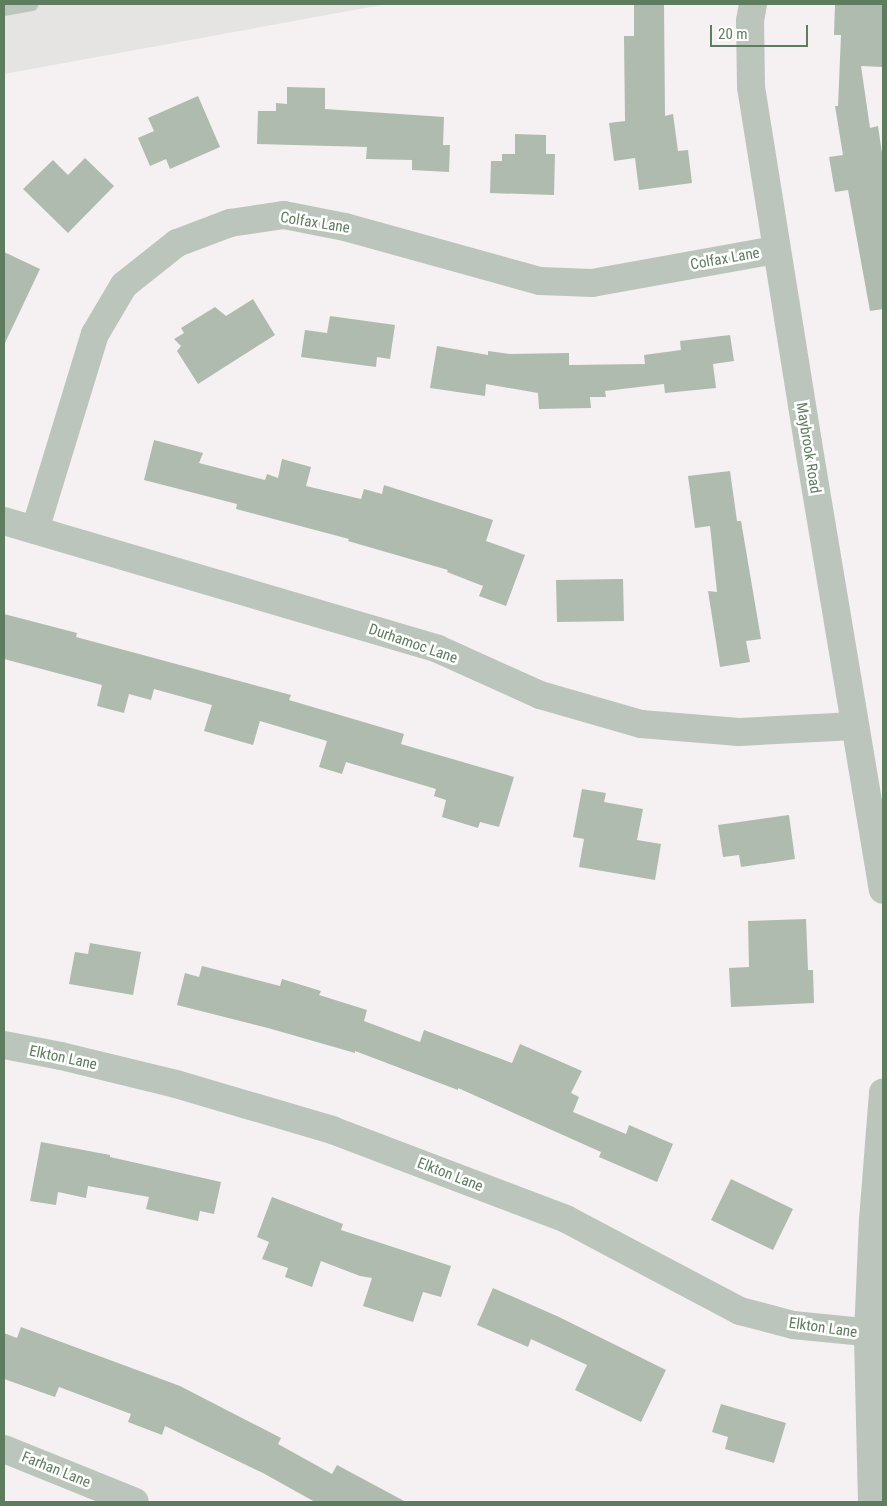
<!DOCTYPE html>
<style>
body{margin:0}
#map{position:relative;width:887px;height:1506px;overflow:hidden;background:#f5f0f2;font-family:"Roboto Condensed",sans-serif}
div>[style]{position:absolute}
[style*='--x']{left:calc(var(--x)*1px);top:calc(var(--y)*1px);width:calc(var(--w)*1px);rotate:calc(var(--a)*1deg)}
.built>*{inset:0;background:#e5e4e3}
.building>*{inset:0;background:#afbbae}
.service>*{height:14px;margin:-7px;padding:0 7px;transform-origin:7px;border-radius:7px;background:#bcc5bc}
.minor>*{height:28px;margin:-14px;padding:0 14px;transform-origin:14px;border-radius:14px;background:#bcc5bc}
span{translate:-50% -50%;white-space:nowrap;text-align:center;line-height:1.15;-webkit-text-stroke:5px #fff;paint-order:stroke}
.street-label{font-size:15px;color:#5e7d5e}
.frame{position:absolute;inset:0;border:5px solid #5e7d5e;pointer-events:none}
.scale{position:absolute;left:710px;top:25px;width:98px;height:22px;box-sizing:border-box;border:2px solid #5e7d5e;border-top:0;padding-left:6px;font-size:15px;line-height:18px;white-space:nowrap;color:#5e7d5e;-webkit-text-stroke:4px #fff;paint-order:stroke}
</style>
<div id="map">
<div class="built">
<div style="clip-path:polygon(4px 4px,387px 4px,4px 74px)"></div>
</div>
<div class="building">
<div style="clip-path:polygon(634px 4px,664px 4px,665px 116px,673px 114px,678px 151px,688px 150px,692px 183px,639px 190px,635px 158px,614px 161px,609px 123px,625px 121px,624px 36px,634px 36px)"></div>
<div style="clip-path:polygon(835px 4px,883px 4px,883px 67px,861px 66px,870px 128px,878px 126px,883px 160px,883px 309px,870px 311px,848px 190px,835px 192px,829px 157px,843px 155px,835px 106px,838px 106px,841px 35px,834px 35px)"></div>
<div style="clip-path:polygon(287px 87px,325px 88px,325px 109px,444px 117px,443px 145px,450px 145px,449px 172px,412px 170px,412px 160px,366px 159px,367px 147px,257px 144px,258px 111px,276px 111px,276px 103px,287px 104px)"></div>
<div style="clip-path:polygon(198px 96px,220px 147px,170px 169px,166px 159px,150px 166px,138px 138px,154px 131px,148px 118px)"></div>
<div style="clip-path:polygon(515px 134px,546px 135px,546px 154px,555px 154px,554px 195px,490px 193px,491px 161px,502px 161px,502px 154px,515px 154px)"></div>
<div style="clip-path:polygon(85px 158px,114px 186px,68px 233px,23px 189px,53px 160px,68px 175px)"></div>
<div style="clip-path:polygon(4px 252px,40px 269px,4px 345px)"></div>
<div style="clip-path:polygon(253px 299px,275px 335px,198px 384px,177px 351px,181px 346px,174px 339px,184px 333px,181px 328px,215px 307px,226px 316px)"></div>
<div style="clip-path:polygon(330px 316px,395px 325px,390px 359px,377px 357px,376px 367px,301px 357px,305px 330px,327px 333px)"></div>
<div style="clip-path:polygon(730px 335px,734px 361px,713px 364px,716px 388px,665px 393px,664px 384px,605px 391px,606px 397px,590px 397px,591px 408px,539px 409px,538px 393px,486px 384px,485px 396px,430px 388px,437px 346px,488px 355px,488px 351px,510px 354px,569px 353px,569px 365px,645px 364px,644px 355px,681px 350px,680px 341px)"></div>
<div style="clip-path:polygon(154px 440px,203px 453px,199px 463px,265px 480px,267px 474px,278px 478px,282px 459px,311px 467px,306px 486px,361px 499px,364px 489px,382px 494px,384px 485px,493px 520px,486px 541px,525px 555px,506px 606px,479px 596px,483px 586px,447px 572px,448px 570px,348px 541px,349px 539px,236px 509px,237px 504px,144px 480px)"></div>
<div style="clip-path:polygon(730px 471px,737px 521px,741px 521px,761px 639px,746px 641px,750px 662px,720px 667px,708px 591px,717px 592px,710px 526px,695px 528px,688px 476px)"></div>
<div style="clip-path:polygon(623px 579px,624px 621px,557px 622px,556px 580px)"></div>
<div style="clip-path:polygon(4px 614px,77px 633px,76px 637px,291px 695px,289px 700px,404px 734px,401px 744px,514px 777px,499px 827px,480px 822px,478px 828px,442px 817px,446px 800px,434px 796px,436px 789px,346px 762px,342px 774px,319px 767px,327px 741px,260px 721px,253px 745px,204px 731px,212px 705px,154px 689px,151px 700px,129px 694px,124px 713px,97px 706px,102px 685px,4px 659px)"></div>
<div style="clip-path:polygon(582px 789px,606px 793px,604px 802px,643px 809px,637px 840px,661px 844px,655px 880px,579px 867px,584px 839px,573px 837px)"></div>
<div style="clip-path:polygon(789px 815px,795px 859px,741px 867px,739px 855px,723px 857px,718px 825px)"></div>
<div style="clip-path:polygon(806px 919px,808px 970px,813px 970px,814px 1003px,731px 1007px,729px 968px,749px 967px,748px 921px)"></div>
<div style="clip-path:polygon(90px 943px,141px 952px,133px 995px,69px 984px,75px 952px,88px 954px)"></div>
<div style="clip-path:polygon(202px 966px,280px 986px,282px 979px,321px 991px,319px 995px,367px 1010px,364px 1021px,420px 1042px,424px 1030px,512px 1063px,520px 1044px,582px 1071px,571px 1093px,579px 1097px,573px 1112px,626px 1134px,629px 1125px,673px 1144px,657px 1182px,599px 1157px,601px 1152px,458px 1088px,458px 1090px,355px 1051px,355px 1053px,268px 1028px,177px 1005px,185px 973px,199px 977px)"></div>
<div style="clip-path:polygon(41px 1142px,110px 1155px,110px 1157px,221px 1182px,214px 1214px,200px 1211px,198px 1221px,146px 1209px,149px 1197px,88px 1186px,86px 1198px,58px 1192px,56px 1205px,30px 1201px)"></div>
<div style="clip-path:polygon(731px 1179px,793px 1209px,773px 1250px,711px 1220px)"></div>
<div style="clip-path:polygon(272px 1197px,343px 1224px,341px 1230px,451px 1266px,441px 1297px,423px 1292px,413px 1322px,363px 1306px,372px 1278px,360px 1276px,321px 1261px,312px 1287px,285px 1277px,288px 1268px,262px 1259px,269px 1242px,257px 1237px)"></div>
<div style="clip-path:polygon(493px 1288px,559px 1317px,666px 1370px,641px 1422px,575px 1390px,587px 1365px,531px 1339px,528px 1347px,477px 1325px)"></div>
<div style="clip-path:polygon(21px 1327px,180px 1386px,281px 1438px,278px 1444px,332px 1474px,337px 1465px,406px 1502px,315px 1502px,263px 1473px,165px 1426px,162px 1435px,128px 1422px,131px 1414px,59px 1387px,55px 1397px,4px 1379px,4px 1333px,17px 1338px)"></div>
<div style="clip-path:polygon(721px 1404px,786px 1423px,774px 1463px,725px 1449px,728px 1437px,712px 1432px)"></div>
</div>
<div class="service">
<div style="--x:4;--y:9;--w:28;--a:-10"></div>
</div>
<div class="minor">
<div style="--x:753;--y:4;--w:17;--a:100"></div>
<div style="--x:750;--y:21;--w:66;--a:89.1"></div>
<div style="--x:751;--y:87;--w:361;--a:80.9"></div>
<div style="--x:808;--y:443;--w:453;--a:80.5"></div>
<div style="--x:4;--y:521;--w:452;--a:16.4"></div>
<div style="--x:438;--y:649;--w:112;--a:24.3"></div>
<div style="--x:540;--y:695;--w:105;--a:16"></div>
<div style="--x:641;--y:724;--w:98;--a:4.7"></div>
<div style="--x:739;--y:732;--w:116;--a:-3"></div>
<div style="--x:35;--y:530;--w:205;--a:-73"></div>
<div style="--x:95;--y:334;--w:57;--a:-59.4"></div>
<div style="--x:124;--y:285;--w:68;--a:-38.4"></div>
<div style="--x:177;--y:243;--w:57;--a:-20.7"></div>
<div style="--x:230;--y:223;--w:55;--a:-8.4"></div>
<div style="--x:284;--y:215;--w:62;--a:11.1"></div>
<div style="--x:345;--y:227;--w:202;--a:15.5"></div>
<div style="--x:540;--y:281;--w:52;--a:2.2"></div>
<div style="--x:592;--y:283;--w:187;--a:-10.2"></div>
<div style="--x:4;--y:1045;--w:58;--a:10.9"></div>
<div style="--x:61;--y:1056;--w:118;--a:13.7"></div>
<div style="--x:176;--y:1084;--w:163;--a:16.4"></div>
<div style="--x:332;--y:1130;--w:250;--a:20.8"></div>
<div style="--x:566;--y:1219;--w:197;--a:27.9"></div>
<div style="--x:740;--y:1311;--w:55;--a:14.8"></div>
<div style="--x:793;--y:1325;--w:90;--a:5.7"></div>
<div style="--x:4;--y:1449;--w:141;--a:22"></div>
<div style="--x:872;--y:1502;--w:168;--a:-91.4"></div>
<div style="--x:868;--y:1334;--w:114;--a:-87.5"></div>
<div style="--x:873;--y:1220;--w:128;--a:-85.5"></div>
</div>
<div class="street-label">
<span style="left:315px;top:223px;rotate:9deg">Colfax Lane</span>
<span style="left:725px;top:259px;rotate:-10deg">Colfax Lane</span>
<span style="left:808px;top:448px;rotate:81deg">Maybrook Road</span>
<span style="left:413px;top:644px;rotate:19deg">Durhamoc Lane</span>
<span style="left:63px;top:1058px;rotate:12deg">Elkton Lane</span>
<span style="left:450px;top:1175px;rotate:21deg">Elkton Lane</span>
<span style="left:823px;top:1328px;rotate:8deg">Elkton Lane</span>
<span style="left:56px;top:1470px;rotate:22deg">Farhan Lane</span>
</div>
<div class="frame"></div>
<div class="scale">20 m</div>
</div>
